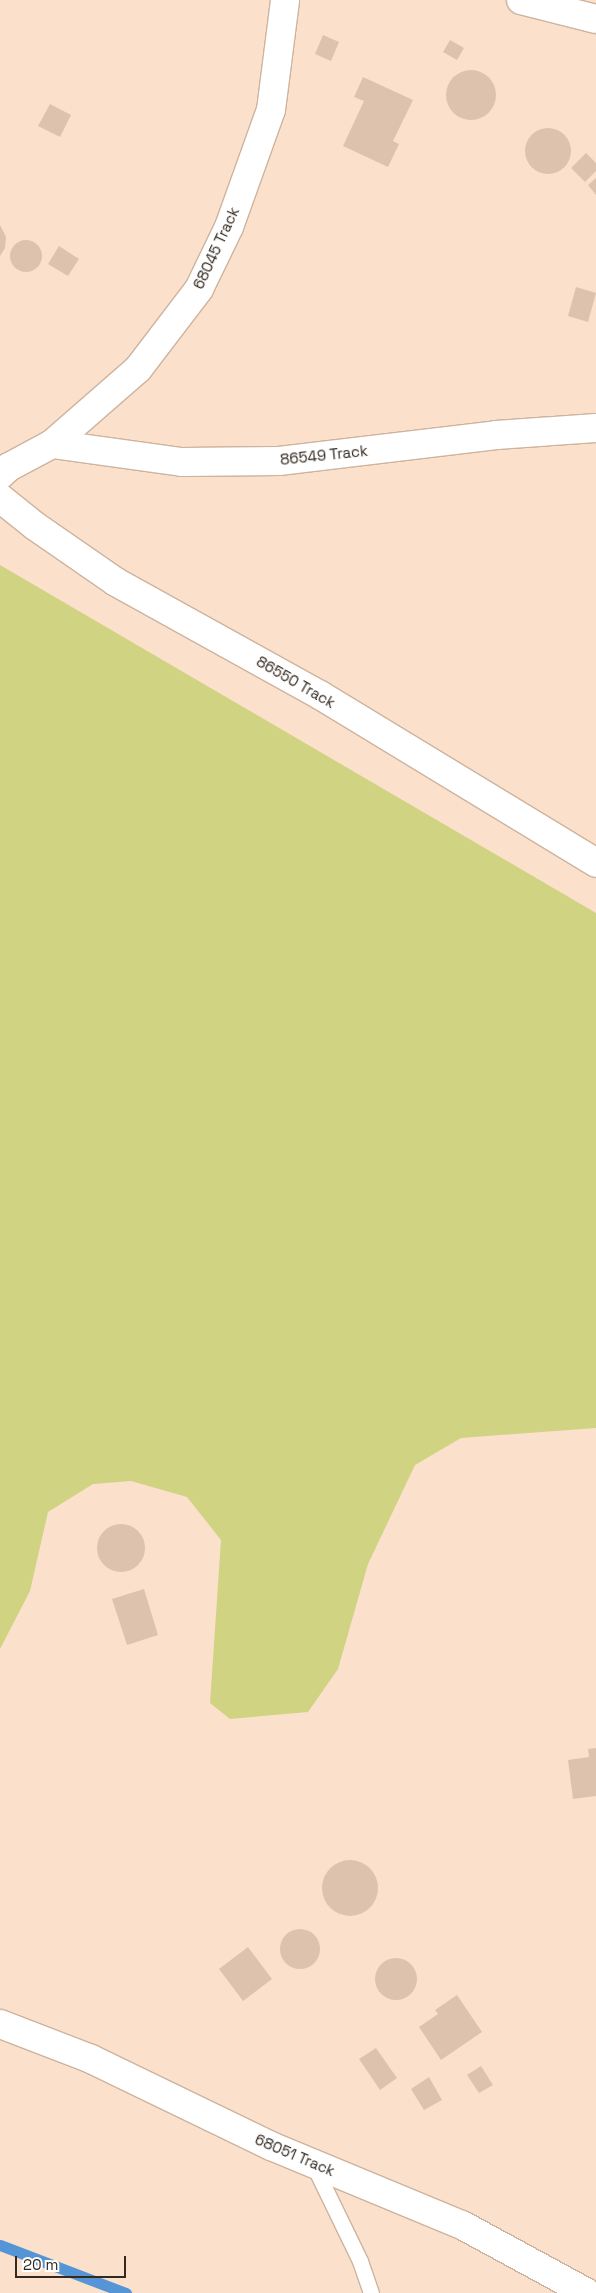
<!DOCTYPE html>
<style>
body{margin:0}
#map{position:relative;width:596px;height:2293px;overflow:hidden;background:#fbe1cb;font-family:"Space Grotesk",sans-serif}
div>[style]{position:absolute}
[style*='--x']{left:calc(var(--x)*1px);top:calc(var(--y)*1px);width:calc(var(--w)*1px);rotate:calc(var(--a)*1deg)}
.green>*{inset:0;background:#d0d382}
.stream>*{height:11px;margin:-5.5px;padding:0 5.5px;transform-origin:5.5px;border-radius:5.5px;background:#5595d6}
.building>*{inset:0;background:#ddc3ad}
.round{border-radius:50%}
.roads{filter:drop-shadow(1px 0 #cdb39e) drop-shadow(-1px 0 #cdb39e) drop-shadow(0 1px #cdb39e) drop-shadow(0 -1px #cdb39e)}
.lane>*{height:15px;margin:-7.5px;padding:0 7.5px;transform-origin:7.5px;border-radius:7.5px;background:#fff}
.street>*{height:28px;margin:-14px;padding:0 14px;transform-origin:14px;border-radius:14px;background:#fff}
span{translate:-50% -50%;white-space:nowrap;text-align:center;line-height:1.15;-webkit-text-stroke:5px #fff;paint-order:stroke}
.street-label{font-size:15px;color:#332920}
.scale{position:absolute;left:15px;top:2256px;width:111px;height:22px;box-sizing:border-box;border:2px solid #332920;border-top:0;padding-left:6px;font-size:15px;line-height:18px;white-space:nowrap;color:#332920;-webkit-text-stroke:4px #fff;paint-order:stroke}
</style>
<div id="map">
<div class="green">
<div style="clip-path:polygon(0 565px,596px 913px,596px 1428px,461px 1438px,415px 1465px,368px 1564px,338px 1669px,308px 1712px,230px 1719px,210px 1703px,221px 1540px,187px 1497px,131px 1481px,93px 1484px,48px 1512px,30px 1591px,0 1649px)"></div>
</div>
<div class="stream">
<div style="--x:0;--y:2245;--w:135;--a:20.9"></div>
</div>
<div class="building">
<div style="clip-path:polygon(323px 35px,339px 42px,331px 61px,315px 54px)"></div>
<div style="clip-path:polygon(450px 40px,464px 48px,457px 60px,443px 52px)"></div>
<div class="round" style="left:446px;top:70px;width:50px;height:50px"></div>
<div style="clip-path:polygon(363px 77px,413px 100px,393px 141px,399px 144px,388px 167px,343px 146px,364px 101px,354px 97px)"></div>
<div style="clip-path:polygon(50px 104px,71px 115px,60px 137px,38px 126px)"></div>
<div class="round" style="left:525px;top:128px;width:46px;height:46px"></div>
<div style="clip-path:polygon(586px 153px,596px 163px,596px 171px,585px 182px,571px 168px)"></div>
<div style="clip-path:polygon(596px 178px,596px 195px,588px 185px)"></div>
<div style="clip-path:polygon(0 225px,6px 237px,5px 248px,0 256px)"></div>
<div class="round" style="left:10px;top:240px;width:32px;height:32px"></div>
<div style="clip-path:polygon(59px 246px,79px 259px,68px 276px,48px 264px)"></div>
<div style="clip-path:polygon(576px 287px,596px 293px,588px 322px,568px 316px)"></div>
<div class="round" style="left:97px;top:1524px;width:48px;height:48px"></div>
<div style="clip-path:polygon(144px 1589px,158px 1635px,127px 1645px,112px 1599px)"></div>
<div style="clip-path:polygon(596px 1748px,596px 1796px,573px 1799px,568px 1760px,589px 1757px,588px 1749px)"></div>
<div class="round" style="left:322px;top:1860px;width:56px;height:56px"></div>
<div class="round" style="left:280px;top:1929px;width:40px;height:40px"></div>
<div style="clip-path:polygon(248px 1947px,272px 1979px,243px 2001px,219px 1969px)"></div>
<div class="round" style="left:375px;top:1958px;width:42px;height:42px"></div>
<div style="clip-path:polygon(457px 1995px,482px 2032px,441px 2060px,419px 2027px,438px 2014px,435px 2010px)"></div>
<div style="clip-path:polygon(376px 2048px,397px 2078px,380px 2090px,359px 2059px)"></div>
<div style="clip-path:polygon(481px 2066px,493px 2085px,479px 2093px,467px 2075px)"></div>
<div style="clip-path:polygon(429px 2077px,442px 2100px,424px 2110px,411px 2089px)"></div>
</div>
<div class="roads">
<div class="lane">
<div style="--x:313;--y:2164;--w:108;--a:64.1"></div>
<div style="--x:360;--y:2261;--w:34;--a:71"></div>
</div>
<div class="street">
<div style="--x:521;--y:0;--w:77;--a:14.2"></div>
<div style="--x:52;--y:444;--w:131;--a:7.9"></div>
<div style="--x:182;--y:462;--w:97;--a:-0.6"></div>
<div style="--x:279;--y:461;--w:219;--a:-6.8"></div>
<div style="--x:496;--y:435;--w:100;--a:-4"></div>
<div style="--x:0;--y:475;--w:12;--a:-42"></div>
<div style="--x:9;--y:467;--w:49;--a:-28.1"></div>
<div style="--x:52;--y:444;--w:114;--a:-41.1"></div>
<div style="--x:138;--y:369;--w:101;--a:-52.7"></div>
<div style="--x:199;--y:289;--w:69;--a:-64.2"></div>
<div style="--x:229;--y:227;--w:124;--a:-70.3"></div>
<div style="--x:271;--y:110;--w:111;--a:-82.7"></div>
<div style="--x:0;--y:498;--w:45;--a:38.7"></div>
<div style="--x:35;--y:526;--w:98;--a:34.7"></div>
<div style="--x:116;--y:582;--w:233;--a:29"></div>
<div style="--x:320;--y:695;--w:323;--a:31.3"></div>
<div style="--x:0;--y:2024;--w:97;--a:21"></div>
<div style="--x:91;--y:2059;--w:200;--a:25.8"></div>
<div style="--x:271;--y:2146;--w:207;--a:22.5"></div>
<div style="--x:462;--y:2225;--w:142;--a:28.5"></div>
</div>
</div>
<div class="street-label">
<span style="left:216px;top:248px;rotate:-65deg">68045 Track</span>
<span style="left:324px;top:455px;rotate:-6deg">86549 Track</span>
<span style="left:296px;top:682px;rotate:30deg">86550 Track</span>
<span style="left:295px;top:2155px;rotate:23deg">68051 Track</span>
</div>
<div class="scale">20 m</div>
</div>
